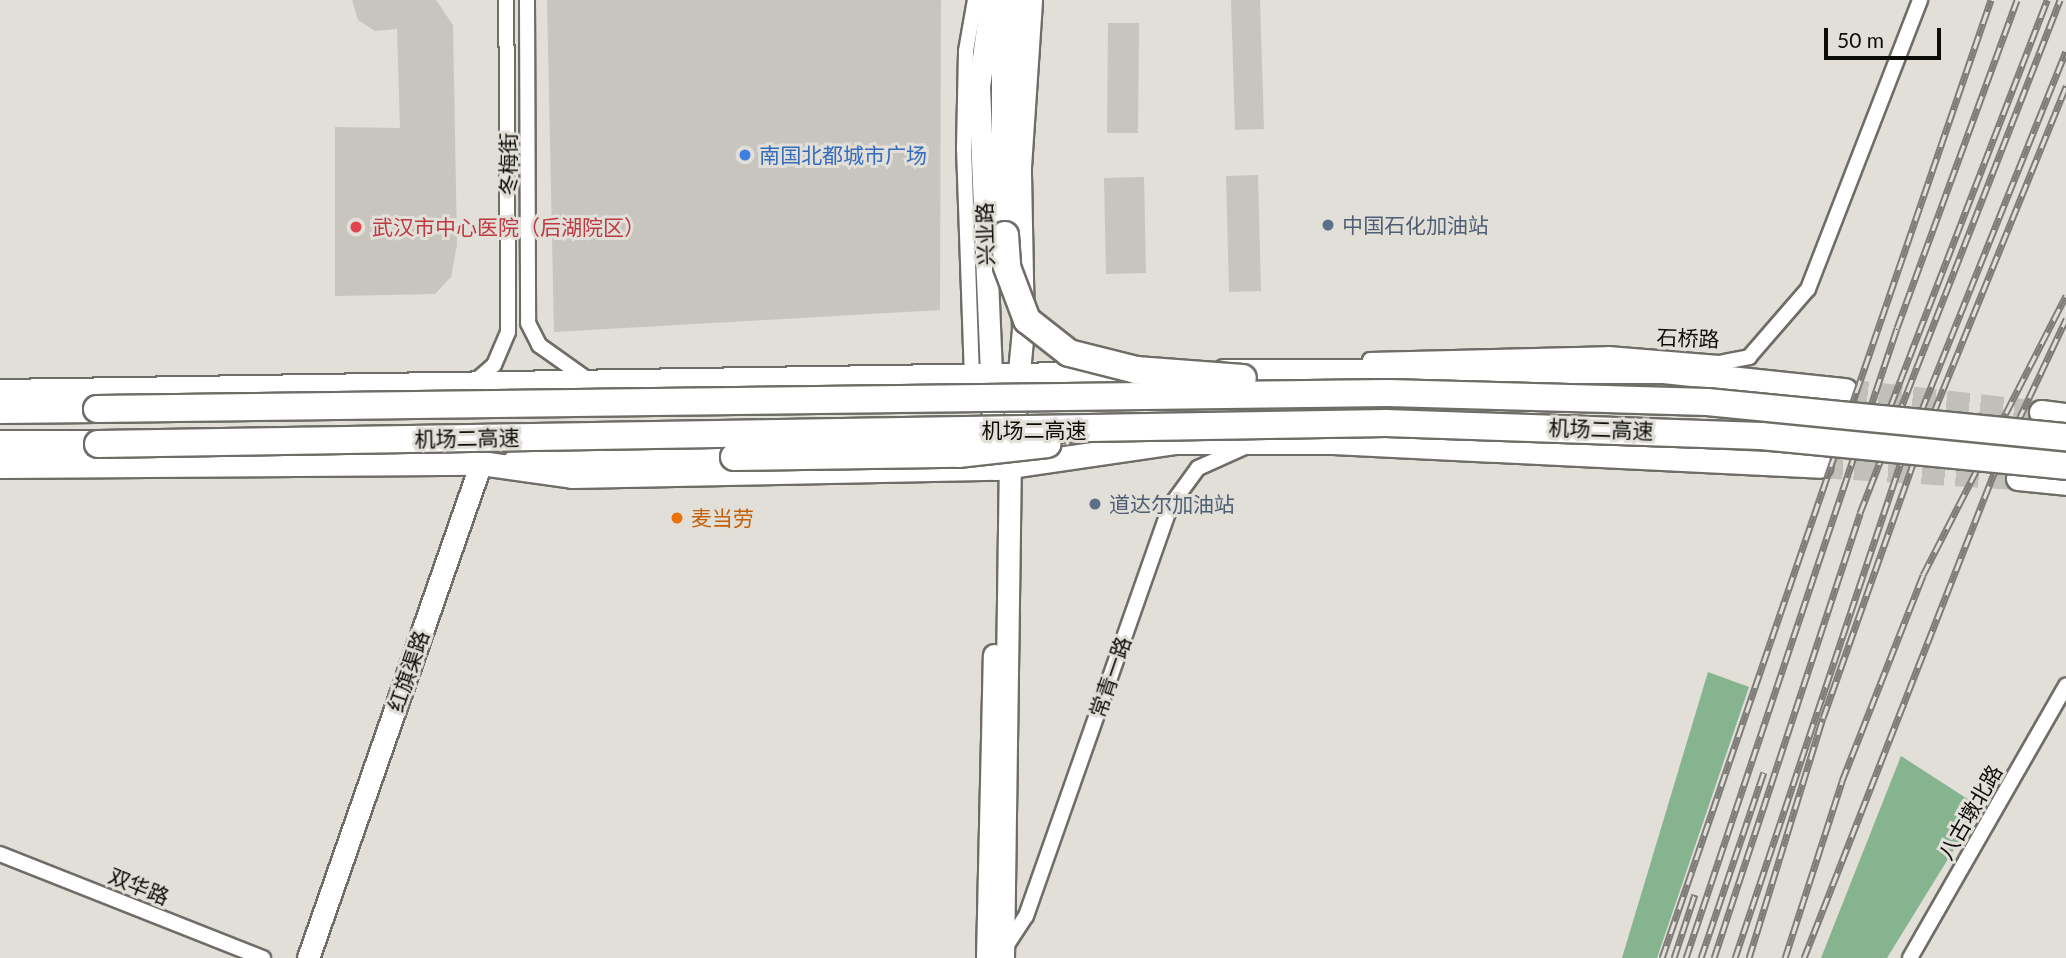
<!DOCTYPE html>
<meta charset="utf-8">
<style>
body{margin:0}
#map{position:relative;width:2066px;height:958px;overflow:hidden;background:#e1dfd8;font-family:Lato,"Noto Sans SC",sans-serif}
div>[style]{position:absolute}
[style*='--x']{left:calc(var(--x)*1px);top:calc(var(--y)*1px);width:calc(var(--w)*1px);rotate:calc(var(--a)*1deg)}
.forest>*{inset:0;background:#86b48e}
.building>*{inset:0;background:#c7c5be}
.primary-tunnel>*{height:23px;margin-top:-11.5px;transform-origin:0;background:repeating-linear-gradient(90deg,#c1bfb9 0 23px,transparent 0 34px)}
.roads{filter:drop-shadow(2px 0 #6f6d67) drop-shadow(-2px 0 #6f6d67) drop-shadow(0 2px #6f6d67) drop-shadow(0 -2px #6f6d67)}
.minor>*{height:14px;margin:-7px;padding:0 7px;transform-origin:7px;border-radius:7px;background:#fff}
.secondary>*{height:21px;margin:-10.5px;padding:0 10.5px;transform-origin:10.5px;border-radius:10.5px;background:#fff}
.primary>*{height:23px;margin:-11.5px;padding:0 11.5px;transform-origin:11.5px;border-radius:11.5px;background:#fff}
.motorway>*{height:26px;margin:-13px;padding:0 13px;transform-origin:13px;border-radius:13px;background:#fff}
.rail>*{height:7px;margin-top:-3.5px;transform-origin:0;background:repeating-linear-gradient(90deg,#e1dfd8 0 13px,#7d7c77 0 26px);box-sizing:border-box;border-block:2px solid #7d7c77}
.bridges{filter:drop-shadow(2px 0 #6f6d67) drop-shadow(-2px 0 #6f6d67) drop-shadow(0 2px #6f6d67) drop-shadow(0 -2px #6f6d67)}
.motorway-bridge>*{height:26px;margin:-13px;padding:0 13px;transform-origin:13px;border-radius:13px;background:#fff}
.dots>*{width:19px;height:19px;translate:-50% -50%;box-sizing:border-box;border:4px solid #e1dfd8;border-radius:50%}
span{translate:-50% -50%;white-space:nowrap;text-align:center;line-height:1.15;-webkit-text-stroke:6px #e1dfd8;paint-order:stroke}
.shop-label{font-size:21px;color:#366cbe}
.left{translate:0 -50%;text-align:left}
.street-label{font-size:21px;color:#0c0c09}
.service-label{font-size:21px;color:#4e5e75}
.health-label{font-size:21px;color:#be3a42}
.food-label{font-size:21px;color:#c56008}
.scale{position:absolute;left:1824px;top:28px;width:117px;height:32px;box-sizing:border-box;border:4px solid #0c0c09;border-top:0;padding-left:9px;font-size:21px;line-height:24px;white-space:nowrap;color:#0c0c09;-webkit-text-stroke:5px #e1dfd8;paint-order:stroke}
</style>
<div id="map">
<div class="forest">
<div style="clip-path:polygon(1708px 672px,1749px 687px,1657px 958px,1622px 958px)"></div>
<div style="clip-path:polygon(1901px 756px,1980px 807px,1887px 958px,1821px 958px)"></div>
</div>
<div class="building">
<div style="clip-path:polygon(352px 0,436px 0,453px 25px,457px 245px,451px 277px,435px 294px,335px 296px,335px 127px,400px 128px,397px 29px,375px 31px,358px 20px)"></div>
<div style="clip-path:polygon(547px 0,941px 0,940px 310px,554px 332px)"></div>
<div style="clip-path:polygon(1231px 0,1260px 0,1264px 129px,1235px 130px)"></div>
<div style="clip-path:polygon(1108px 23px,1139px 23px,1138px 133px,1107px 133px)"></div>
<div style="clip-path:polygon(1258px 175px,1261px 291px,1229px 292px,1226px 176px)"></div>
<div style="clip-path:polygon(1144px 177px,1146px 273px,1106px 274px,1104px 178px)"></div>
</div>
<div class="primary-tunnel">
<div style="--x:1845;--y:390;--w:197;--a:6.4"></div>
<div style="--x:1820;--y:466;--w:198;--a:3.5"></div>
</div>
<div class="roads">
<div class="minor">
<div style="--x:527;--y:0;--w:323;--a:89.8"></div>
<div style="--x:528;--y:323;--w:25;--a:63"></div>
<div style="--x:539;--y:345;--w:59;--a:35.3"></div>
<div style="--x:1370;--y:360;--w:238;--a:-1.4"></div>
<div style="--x:1608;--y:354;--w:111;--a:4.6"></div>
<div style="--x:1719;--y:363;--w:31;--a:-11"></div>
<div style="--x:1749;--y:357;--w:90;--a:-49.1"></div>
<div style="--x:1808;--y:289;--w:310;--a:-68.8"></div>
<div style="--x:972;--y:377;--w:229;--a:-92"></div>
<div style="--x:964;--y:148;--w:97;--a:-88.8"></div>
<div style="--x:966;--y:51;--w:52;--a:-80"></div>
<div style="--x:472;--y:384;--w:29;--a:-41"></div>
<div style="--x:494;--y:365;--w:36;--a:-67"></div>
<div style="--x:508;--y:332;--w:332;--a:-90.3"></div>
<div style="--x:0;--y:854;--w:283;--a:21.6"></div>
<div style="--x:1005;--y:948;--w:38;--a:-57"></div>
<div style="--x:1026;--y:916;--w:436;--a:-70.6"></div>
<div style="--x:1171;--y:505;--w:46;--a:-53.9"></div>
<div style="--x:1198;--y:468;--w:51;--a:-24.1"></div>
<div style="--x:1910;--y:958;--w:314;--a:-60.2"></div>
</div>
<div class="secondary">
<div style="--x:991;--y:0;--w:88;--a:97.9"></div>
<div style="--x:979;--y:87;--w:358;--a:87.6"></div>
<div style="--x:308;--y:958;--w:524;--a:-70.74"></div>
<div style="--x:987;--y:958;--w:303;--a:-88.7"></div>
<div style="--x:1003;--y:958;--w:491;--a:-89.2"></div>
<div style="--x:1010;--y:467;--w:138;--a:-84.6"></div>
<div style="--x:1023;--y:330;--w:163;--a:-91.1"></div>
<div style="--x:1020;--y:167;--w:167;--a:-86.2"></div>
</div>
<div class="primary">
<div style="--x:1224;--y:371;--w:439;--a:0"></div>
<div style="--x:1663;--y:371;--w:183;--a:6"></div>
<div style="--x:0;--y:391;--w:1131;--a:-0.91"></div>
<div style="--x:2041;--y:412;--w:25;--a:7"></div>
<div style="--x:0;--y:466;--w:481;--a:-0.4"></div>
<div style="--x:481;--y:463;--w:92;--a:8.1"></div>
<div style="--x:572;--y:476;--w:424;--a:-1.1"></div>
<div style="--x:996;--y:468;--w:180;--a:-8.3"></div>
<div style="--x:1174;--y:442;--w:159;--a:0"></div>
<div style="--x:1333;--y:442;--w:488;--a:2.8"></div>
<div style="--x:2018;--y:478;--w:48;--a:5.9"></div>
</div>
<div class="motorway">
<div style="--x:1005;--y:235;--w:173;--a:-90"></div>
<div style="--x:1005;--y:62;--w:63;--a:-81.7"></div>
<div style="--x:0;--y:410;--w:97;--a:-0.6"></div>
<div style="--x:0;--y:444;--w:98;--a:0"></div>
<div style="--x:515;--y:464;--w:219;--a:-1.8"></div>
</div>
</div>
<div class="rail">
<div style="--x:1872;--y:454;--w:487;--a:-68.9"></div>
<div style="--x:1662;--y:958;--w:1013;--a:-71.05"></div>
<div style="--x:1674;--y:958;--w:67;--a:-71.8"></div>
<div style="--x:1686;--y:958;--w:664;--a:-71.48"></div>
<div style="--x:1897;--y:328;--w:349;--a:-69.9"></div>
<div style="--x:1701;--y:958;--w:196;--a:-71.3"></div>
<div style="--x:1714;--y:958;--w:468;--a:-71.8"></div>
<div style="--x:1860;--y:513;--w:551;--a:-68.7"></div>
<div style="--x:1735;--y:958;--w:526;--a:-71.5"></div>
<div style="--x:1902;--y:459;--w:439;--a:-68.1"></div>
<div style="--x:1749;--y:958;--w:251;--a:-72.9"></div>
<div style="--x:1823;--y:718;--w:273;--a:-70.5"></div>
<div style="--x:1914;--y:461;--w:405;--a:-67.9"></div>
<div style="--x:1785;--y:958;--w:186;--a:-72.1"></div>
<div style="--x:1842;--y:781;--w:221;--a:-68.5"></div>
<div style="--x:1923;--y:575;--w:314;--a:-62.9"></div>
<div style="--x:1804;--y:958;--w:526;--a:-68.6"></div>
<div style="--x:1996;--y:468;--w:165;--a:-64.8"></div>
</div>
<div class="bridges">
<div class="motorway-bridge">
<div style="--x:1005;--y:235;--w:32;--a:86"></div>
<div style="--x:1007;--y:267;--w:57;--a:69.3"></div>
<div style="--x:1027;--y:320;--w:53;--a:38.2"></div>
<div style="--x:1069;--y:353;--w:69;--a:14.2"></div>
<div style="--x:1136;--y:370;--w:107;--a:4.3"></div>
<div style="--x:97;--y:409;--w:1291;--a:-0.71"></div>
<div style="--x:1388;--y:393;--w:319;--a:1.6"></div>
<div style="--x:1707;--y:402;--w:361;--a:5.6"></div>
<div style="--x:98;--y:444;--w:1288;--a:-0.93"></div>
<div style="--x:1386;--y:423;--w:375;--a:2"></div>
<div style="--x:1761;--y:436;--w:306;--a:5.6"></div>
<div style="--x:734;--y:457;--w:224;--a:-0.8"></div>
<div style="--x:958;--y:454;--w:90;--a:-6.4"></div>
</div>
</div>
<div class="dots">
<div style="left:745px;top:155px;background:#3f7fe0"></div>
<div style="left:1328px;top:225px;background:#5c6f8a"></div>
<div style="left:356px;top:227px;background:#e0444e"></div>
<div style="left:1095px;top:504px;background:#5c6f8a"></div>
<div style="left:677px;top:518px;background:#e8710a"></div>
</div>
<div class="shop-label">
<span class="left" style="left:759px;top:155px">南国北都城市广场</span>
</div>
<div class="street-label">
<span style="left:508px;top:164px;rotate:-90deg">冬梅街</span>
<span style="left:985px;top:234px;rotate:-92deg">兴业路</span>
<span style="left:1688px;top:338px;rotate:2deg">石桥路</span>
<span style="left:1601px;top:429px;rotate:2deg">机场二高速</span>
<span style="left:1034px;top:430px">机场二高速</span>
<span style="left:467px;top:438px;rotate:-1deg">机场二高速</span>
<span style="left:408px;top:671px;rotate:-71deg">红旗渠路</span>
<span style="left:1110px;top:677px;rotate:-71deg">常青一路</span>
<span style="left:1970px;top:812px;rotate:-60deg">八古墩北路</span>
<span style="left:139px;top:886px;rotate:22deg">双华路</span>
</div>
<div class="service-label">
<span class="left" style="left:1342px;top:225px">中国石化加油站</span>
<span class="left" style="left:1109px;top:504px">道达尔加油站</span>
</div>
<div class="health-label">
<span class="left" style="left:372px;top:227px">武汉市中心医院（后湖院区）</span>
</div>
<div class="food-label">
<span class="left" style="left:691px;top:518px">麦当劳</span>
</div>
<div class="scale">50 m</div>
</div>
